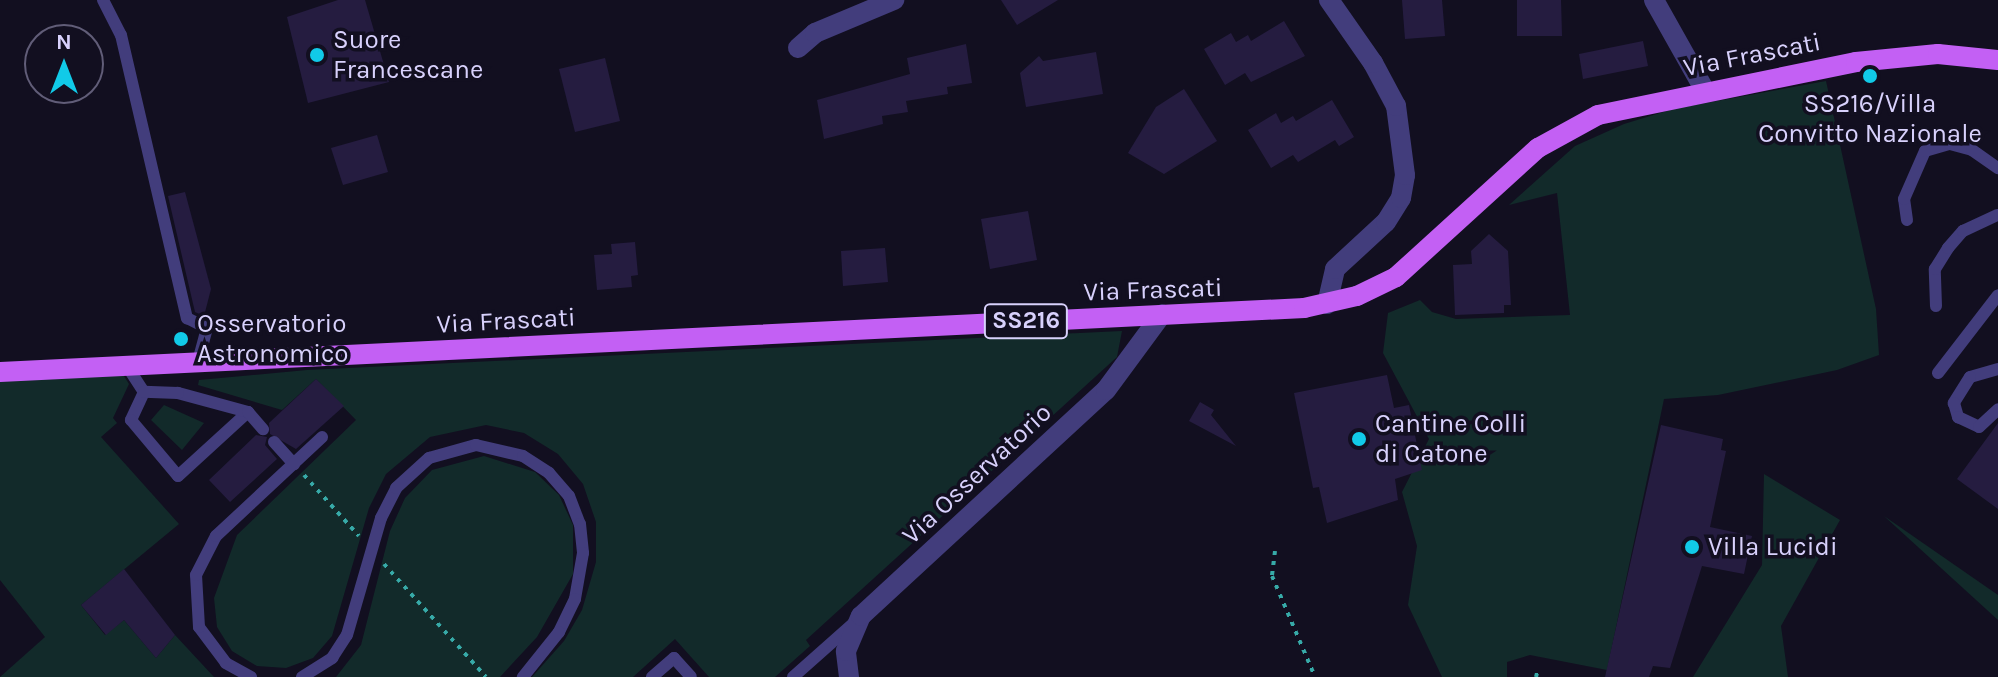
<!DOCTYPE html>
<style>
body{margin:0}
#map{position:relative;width:1998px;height:677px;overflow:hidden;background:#120f20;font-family:Karla,sans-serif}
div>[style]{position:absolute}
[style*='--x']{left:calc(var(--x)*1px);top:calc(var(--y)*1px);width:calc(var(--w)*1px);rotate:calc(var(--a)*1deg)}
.green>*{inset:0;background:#122a2a}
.building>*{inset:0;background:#251c40}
.path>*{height:4px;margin-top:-2px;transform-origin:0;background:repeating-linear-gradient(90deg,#37aaa8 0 4px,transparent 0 10px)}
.lane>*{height:12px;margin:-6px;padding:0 6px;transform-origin:6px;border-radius:6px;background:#423d7c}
.street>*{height:20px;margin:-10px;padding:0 10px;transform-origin:10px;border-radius:10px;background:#423d7c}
.primary>*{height:20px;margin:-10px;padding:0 10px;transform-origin:10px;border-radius:10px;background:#c360f4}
.dots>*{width:22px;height:22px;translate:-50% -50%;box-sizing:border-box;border:4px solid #120f20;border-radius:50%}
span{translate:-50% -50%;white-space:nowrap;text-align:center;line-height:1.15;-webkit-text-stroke:7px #120f20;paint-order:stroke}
.shield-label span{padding:2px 6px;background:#120f20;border:2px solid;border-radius:6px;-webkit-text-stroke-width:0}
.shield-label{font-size:24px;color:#d8d1fc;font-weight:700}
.poi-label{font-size:26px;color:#d8d1fc}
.left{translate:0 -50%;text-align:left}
.street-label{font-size:26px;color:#d8d1fc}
.north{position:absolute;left:24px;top:24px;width:80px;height:80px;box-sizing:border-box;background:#120f20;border:2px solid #615d78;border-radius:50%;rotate:0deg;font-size:22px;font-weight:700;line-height:32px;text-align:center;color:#d8d1fc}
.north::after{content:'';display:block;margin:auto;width:28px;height:36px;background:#11cae8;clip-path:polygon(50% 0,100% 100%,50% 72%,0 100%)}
</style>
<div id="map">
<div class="green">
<div style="clip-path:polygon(1826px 81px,1876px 309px,1879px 355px,1837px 370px,1718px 395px,1664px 399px,1607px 670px,1530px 655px,1507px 662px,1507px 677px,1442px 677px,1408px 605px,1417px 546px,1402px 492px,1429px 439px,1383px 353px,1388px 313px,1420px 300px,1432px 312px,1456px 319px,1570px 315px,1557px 193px,1509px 205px,1575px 146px,1624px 124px,1673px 109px)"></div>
<div style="clip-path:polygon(1122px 331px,1117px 357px,806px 640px,810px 646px,775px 677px,709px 677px,675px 639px,633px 677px,532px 677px,564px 641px,582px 610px,596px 562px,596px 522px,583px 484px,558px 454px,524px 433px,486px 425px,430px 437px,386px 474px,369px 508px,332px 636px,313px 658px,286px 668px,257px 666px,232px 651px,217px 627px,214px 598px,237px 535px,356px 420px,316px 379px,282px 410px,198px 385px,199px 380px,307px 370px)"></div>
<div style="clip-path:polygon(122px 373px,129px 384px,113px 418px,117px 423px,101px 437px,179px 524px,81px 605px,105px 635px,124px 620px,156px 658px,175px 635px,214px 677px,0 677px,45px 637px,0 580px,0 378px)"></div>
<div style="clip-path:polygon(164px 405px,204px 423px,182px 450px,151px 420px)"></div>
<div style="clip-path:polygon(484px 456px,535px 472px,559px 495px,573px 525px,573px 574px,537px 637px,500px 677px,336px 677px,361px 645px,390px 531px,405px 498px,432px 470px)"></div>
<div style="clip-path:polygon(1764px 474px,1840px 520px,1781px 626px,1788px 677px,1693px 677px,1762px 565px)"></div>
<div style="clip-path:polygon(1884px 516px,1998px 595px,1998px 620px)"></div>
</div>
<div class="building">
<div style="clip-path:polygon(338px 0,365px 0,389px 82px,308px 103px,287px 17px)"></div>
<div style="clip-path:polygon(1001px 0,1058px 0,1017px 25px)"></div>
<div style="clip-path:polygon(1402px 0,1442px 0,1445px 36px,1405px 39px)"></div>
<div style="clip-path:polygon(1517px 0,1561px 0,1562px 36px,1517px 36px)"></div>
<div style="clip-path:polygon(1284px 21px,1305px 56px,1251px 82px,1245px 73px,1225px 85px,1204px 49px,1231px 33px,1236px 42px,1248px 35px,1251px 41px)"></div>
<div style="clip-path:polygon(1643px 41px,1648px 66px,1583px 79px,1579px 54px)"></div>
<div style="clip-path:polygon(966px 44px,972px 83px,947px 87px,948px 94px,906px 101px,908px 112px,882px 116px,883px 124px,824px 139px,817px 100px,910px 74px,907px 58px)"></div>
<div style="clip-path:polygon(1096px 52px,1103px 94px,1026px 107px,1020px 73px,1039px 56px,1043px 61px)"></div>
<div style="clip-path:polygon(605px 58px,620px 121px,575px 132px,559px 69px)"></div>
<div style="clip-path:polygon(1184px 89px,1217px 141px,1164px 174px,1128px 153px,1156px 107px)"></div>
<div style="clip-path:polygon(1332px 100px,1354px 137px,1339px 146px,1335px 140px,1298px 162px,1293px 155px,1271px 168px,1248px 130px,1276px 113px,1281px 123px,1293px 116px,1296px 121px)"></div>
<div style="clip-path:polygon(377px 135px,388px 172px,343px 185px,331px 148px)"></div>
<div style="clip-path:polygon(185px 192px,211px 289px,204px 316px,195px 312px,168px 196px)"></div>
<div style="clip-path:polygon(1028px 211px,1037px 260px,990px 269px,981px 219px)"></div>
<div style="clip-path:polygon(1489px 234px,1508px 251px,1511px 305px,1504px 305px,1504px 313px,1455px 315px,1453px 265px,1472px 264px,1471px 251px)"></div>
<div style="clip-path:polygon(635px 242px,638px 275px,631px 276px,632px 287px,597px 290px,594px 255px,612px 254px,611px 244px)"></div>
<div style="clip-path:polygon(885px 248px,888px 282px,843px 286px,841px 251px)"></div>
<div style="clip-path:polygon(1387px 375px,1394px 408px,1409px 405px,1422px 470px,1395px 479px,1398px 500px,1327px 523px,1319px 487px,1313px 488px,1294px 393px)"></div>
<div style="clip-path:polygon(316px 379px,344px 406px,296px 449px,270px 434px,269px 423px)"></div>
<div style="clip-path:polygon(1200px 402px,1214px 410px,1211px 415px,1236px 446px,1189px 421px)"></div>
<div style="clip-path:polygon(1998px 423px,1998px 509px,1957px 479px)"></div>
<div style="clip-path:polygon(1661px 425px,1723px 439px,1721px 450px,1726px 451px,1710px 527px,1752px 536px,1744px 574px,1702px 566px,1670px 668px,1653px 666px,1649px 677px,1605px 677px)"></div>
<div style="clip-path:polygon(256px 435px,267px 437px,265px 445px,277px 459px,230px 502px,209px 480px)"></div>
<div style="clip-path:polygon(124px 569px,175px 635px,156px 658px,124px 620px,106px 635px,81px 605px)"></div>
</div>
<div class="path">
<div style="--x:304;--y:475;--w:82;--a:48"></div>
<div style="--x:1275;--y:551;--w:25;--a:97"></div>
<div style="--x:1272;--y:576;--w:110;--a:66.9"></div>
<div style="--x:384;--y:564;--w:152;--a:47.9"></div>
<div style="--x:1536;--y:677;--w:8;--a:-76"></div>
</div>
<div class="lane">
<div style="--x:103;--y:0;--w:39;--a:63"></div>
<div style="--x:121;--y:35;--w:291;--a:76.9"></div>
<div style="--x:187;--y:318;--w:22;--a:27"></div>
<div style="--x:207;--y:328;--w:35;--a:105"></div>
<div style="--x:1907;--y:220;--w:21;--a:-98"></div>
<div style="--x:1904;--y:199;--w:52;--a:-66.4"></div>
<div style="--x:1925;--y:151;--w:26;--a:-16"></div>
<div style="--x:1950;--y:144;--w:23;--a:15"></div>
<div style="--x:1972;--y:150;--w:32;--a:35"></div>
<div style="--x:1936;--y:306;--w:37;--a:-92"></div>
<div style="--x:1935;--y:269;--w:25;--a:-58"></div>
<div style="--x:1948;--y:248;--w:23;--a:-49"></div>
<div style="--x:1963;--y:231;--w:38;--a:-25"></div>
<div style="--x:127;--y:366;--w:31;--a:57"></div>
<div style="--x:144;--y:392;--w:31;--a:115"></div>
<div style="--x:131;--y:420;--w:73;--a:50"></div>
<div style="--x:178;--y:476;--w:95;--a:-42.4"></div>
<div style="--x:248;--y:412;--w:73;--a:-164.8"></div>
<div style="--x:178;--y:393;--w:34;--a:-178"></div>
<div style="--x:1998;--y:369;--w:29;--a:164"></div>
<div style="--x:1970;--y:377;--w:31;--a:122"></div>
<div style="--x:1954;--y:403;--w:15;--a:74"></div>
<div style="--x:1958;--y:417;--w:23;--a:25"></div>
<div style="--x:1979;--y:427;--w:26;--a:-43"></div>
<div style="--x:1938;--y:373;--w:98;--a:-52.4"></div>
<div style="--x:248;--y:412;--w:23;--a:49"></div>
<div style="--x:274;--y:442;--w:30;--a:48"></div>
<div style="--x:251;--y:677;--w:29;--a:-151"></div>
<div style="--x:226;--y:663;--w:45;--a:-126.9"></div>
<div style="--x:199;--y:627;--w:52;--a:-93.3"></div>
<div style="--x:196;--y:575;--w:44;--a:-62.9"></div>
<div style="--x:216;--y:536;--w:145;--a:-43"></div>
<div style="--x:302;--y:677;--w:36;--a:-32"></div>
<div style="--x:332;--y:658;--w:27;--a:-57"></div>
<div style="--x:347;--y:635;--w:122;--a:-73.8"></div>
<div style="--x:381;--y:518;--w:34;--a:-63"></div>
<div style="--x:396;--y:488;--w:45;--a:-42.3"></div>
<div style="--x:429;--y:458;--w:49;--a:-15.5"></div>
<div style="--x:476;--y:445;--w:48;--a:13.2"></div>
<div style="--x:523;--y:456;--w:31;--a:33"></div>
<div style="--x:549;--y:473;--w:30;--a:49"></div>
<div style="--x:569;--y:496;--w:30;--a:69"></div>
<div style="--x:580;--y:524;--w:29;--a:84"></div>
<div style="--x:583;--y:553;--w:47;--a:99.9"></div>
<div style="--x:575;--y:599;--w:37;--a:116"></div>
<div style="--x:559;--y:632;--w:58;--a:128.7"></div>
<div style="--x:652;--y:677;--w:29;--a:-41"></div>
<div style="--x:674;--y:658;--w:25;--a:48"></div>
<div style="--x:793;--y:677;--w:84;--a:-41.6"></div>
</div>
<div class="street">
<div style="--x:1654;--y:0;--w:104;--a:60.7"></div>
<div style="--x:798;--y:48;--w:23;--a:-41"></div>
<div style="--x:815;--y:33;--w:86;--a:-22.7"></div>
<div style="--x:1327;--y:304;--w:36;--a:-77"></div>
<div style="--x:1335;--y:269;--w:69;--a:-42.7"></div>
<div style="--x:1386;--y:222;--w:28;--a:-58"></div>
<div style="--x:1401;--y:198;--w:23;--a:-80"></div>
<div style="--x:1405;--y:175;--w:70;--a:-97.4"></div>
<div style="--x:1396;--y:106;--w:49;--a:-118.1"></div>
<div style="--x:1373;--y:63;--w:77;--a:-124.9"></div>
<div style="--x:849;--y:677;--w:26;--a:-97"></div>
<div style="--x:846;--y:651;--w:38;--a:-67"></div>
<div style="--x:861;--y:616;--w:333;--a:-42.7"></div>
<div style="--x:1106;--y:390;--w:94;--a:-53.6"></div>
</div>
<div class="primary">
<div style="--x:0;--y:372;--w:1306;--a:-2.81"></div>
<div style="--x:1304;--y:308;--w:54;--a:-12.8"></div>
<div style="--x:1357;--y:296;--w:43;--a:-26"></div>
<div style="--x:1396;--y:277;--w:192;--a:-42.3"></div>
<div style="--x:1538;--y:148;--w:68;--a:-28.8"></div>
<div style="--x:1598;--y:115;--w:263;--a:-11.6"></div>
<div style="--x:1856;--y:62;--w:82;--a:-5.6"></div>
<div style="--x:1938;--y:54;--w:60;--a:5.7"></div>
</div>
<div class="dots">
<div style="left:317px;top:55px;background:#11cae8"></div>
<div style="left:1870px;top:76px;background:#11cae8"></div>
<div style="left:181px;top:339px;background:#11cae8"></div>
<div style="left:1359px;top:439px;background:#11cae8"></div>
<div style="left:1692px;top:547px;background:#11cae8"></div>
</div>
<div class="shield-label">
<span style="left:1026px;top:321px">SS216</span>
</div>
<div class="poi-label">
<span class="left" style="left:333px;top:55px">Suore<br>Francescane</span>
<span style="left:1870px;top:119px">SS216/Villa<br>Convitto Nazionale</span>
<span class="left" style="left:197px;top:339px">Osservatorio<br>Astronomico</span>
<span class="left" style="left:1375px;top:439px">Cantine Colli<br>di Catone</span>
<span class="left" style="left:1708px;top:547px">Villa Lucidi</span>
</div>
<div class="street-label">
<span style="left:1752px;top:55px;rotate:-11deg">Via Frascati</span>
<span style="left:1153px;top:290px;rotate:-2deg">Via Frascati</span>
<span style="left:506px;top:321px;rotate:-3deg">Via Frascati</span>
<span style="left:977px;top:474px;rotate:-43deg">Via Osservatorio</span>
</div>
<div class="north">N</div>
</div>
